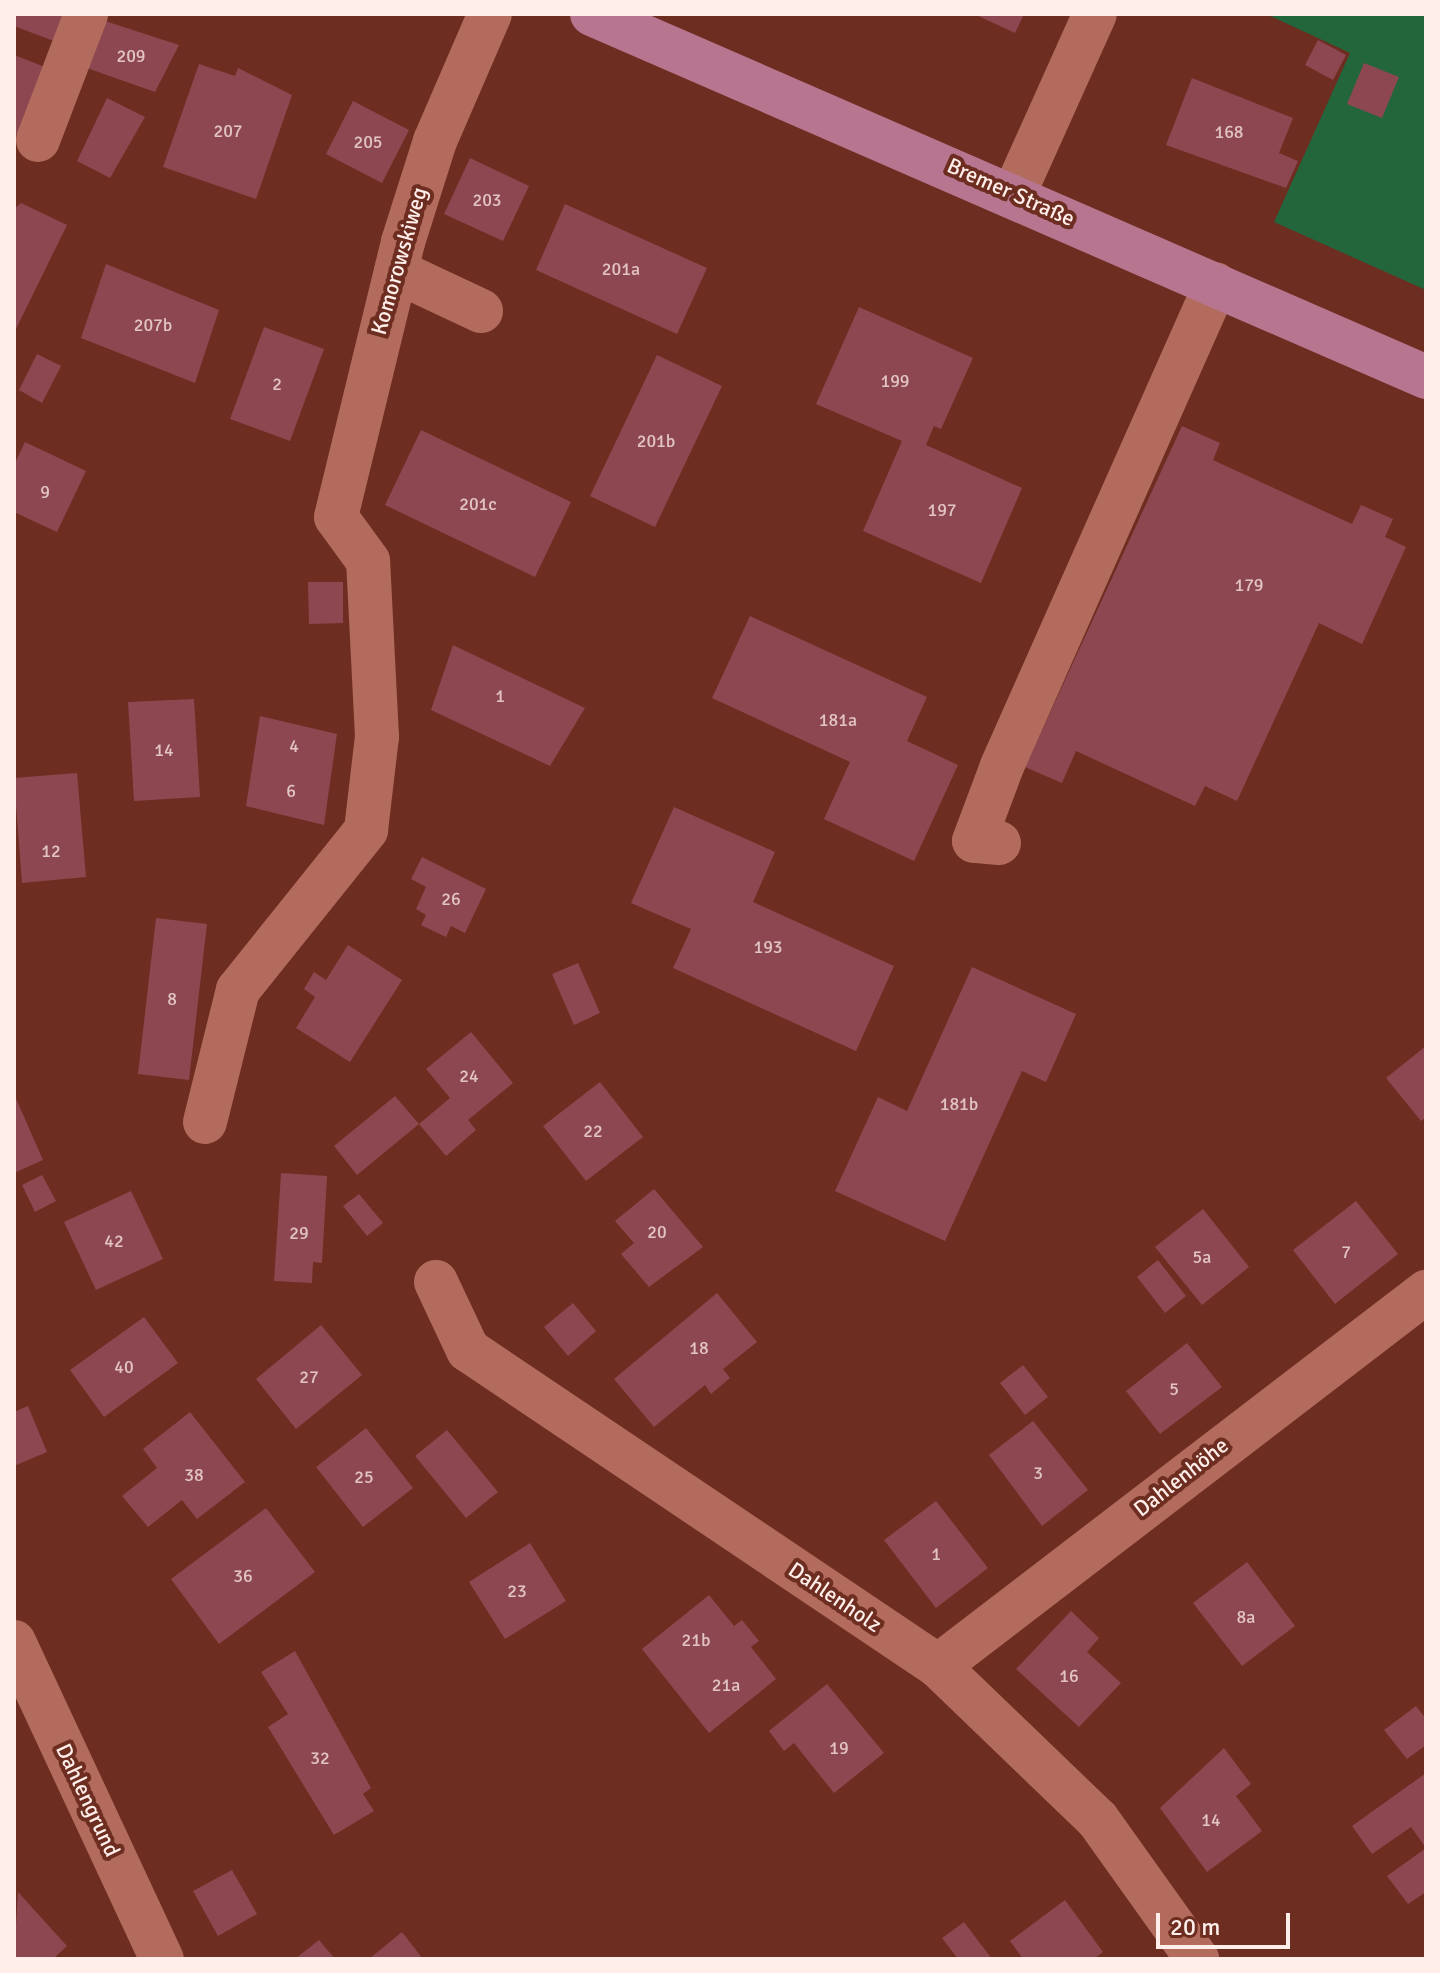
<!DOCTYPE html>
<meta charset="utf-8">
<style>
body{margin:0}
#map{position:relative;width:1440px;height:1973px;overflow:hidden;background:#6d2d20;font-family:Signika,sans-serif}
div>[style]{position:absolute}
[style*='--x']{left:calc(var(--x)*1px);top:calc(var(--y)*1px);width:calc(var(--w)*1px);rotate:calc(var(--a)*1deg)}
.green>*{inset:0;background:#23663c}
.building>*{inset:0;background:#8d4751}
.minor>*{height:44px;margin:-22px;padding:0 22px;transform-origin:22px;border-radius:22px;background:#b26b5c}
.major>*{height:44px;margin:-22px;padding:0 22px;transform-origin:22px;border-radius:22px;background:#b87590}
span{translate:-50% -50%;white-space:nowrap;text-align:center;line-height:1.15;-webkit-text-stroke:8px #6d2d20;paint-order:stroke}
.number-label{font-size:18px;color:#e2c4c4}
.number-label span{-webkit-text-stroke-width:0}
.street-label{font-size:22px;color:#ffeeea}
.frame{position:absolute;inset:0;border:16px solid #ffeeea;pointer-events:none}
.scale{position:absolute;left:1156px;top:1913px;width:134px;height:36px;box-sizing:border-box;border:4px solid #ffeeea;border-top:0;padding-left:10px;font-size:24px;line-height:28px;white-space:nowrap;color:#ffeeea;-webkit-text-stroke:6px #6d2d20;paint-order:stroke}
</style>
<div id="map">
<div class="green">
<div style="clip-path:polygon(1266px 14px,1426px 14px,1426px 290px,1274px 222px,1350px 53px)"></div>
</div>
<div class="building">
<div style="clip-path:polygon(14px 14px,64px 14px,54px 41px,14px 26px)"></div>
<div style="clip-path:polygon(974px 14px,1024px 14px,1015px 33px)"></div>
<div style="clip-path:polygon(102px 20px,179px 45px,155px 92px,84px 67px)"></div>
<div style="clip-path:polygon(1318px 40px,1346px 55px,1333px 80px,1305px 65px)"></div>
<div style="clip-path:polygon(14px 55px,45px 67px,18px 135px,14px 134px)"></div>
<div style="clip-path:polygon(1364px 63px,1399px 77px,1382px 118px,1347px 104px)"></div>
<div style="clip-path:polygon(199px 64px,235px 76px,238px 68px,292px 95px,256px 199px,163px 167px)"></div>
<div style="clip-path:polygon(1192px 78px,1293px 118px,1279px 153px,1298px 161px,1286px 188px,1166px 145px)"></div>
<div style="clip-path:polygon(107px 98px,145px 117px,110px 178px,77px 161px)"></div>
<div style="clip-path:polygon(353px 101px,409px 130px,382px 183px,326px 154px)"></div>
<div style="clip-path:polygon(470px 158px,529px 186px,503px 241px,444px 214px)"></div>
<div style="clip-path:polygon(21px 203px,67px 225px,14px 333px,14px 209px)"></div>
<div style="clip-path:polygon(565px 204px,707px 268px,677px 334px,536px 270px)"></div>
<div style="clip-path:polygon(106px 264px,219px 310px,195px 383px,81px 338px)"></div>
<div style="clip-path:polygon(859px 307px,973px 358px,941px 429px,934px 426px,926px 445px,1022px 488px,981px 583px,863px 531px,902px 441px,816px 404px)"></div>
<div style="clip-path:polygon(264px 327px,324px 349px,290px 441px,230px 419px)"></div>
<div style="clip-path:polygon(37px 354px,61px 366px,42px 403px,19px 390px)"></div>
<div style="clip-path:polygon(657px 355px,722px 386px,655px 527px,590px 496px)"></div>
<div style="clip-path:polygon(1182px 426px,1220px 443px,1213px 460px,1352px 524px,1361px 505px,1393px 519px,1385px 537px,1406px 547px,1362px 644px,1319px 623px,1237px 801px,1205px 786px,1195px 806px,1076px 751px,1062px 783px,1025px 767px)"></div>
<div style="clip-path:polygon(421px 430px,571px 502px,535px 577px,385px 505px)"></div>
<div style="clip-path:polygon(25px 442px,86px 471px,57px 532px,14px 512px,14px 465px)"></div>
<div style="clip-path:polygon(308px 582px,343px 582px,343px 623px,309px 624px)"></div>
<div style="clip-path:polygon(750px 616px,927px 697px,907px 741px,958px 765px,914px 861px,824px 819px,850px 762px,712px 698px)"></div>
<div style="clip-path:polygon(453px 645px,585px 708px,550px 766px,431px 710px)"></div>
<div style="clip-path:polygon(194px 699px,200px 797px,134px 801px,128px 702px)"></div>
<div style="clip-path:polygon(260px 716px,337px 734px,324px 825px,246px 806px)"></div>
<div style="clip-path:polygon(77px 773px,86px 877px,22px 883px,14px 778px)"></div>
<div style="clip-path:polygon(674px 807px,775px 852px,753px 902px,894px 966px,856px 1051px,673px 968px,691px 929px,631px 903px)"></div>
<div style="clip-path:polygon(422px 857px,486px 889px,465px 933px,451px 926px,446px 937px,421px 925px,426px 915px,416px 909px,426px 887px,411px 879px)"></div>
<div style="clip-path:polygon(156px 918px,207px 924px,189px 1080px,138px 1074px)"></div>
<div style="clip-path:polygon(348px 945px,402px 980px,350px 1062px,296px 1028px,315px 997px,304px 989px,314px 972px,326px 980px)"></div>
<div style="clip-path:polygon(578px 963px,600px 1013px,574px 1025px,552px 974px)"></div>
<div style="clip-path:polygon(972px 967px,1076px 1014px,1046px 1082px,1022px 1071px,945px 1241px,835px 1191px,878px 1097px,907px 1111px)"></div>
<div style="clip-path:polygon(471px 1032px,513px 1083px,468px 1120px,476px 1130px,446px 1156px,419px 1124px,357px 1175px,334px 1146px,395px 1096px,419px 1124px,450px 1098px,426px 1069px)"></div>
<div style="clip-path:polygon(1426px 1046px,1426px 1117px,1421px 1121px,1386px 1078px)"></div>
<div style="clip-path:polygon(600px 1082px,643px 1137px,586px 1181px,543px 1126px)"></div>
<div style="clip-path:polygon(14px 1094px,43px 1160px,14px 1173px)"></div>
<div style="clip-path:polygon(281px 1173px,327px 1176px,322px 1263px,313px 1262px,312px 1283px,274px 1281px)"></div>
<div style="clip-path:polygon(42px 1175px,56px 1201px,35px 1212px,22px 1185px)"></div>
<div style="clip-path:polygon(654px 1189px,703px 1247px,649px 1287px,621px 1254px,634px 1243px,615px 1221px)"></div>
<div style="clip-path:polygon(131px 1191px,163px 1259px,96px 1290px,64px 1222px)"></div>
<div style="clip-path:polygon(359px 1194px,383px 1223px,367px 1236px,343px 1206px)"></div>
<div style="clip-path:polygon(1356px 1201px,1398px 1254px,1335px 1304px,1293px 1250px)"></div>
<div style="clip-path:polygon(1203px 1209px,1249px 1267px,1202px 1305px,1155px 1247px)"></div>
<div style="clip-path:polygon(1158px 1260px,1186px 1296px,1165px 1313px,1137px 1277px)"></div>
<div style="clip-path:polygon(717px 1293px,757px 1342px,723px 1369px,730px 1378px,711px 1394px,705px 1385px,654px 1427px,614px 1379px)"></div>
<div style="clip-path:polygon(573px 1303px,596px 1331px,568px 1356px,544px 1327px)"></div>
<div style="clip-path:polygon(144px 1317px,178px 1363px,104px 1417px,70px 1370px)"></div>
<div style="clip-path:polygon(321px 1325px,362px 1375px,296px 1429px,256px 1379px)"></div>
<div style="clip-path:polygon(1187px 1343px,1222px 1387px,1160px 1434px,1126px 1391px)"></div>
<div style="clip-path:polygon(1023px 1365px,1048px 1397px,1025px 1415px,1000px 1383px)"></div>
<div style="clip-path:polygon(28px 1406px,47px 1452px,14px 1466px,14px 1412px)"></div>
<div style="clip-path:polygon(190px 1412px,245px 1482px,197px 1519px,182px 1500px,148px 1527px,122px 1496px,157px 1468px,143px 1449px)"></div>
<div style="clip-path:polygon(1033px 1421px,1088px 1490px,1042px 1526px,989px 1455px)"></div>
<div style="clip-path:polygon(366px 1428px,413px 1488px,363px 1527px,316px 1467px)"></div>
<div style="clip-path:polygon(447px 1430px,498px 1492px,466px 1518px,415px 1456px)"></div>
<div style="clip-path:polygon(936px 1501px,988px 1568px,936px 1608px,884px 1540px)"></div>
<div style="clip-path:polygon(266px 1508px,315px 1572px,219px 1644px,171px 1579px)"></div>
<div style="clip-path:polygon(530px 1543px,566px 1601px,505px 1639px,469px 1582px)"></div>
<div style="clip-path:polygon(1247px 1562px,1295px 1626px,1242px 1666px,1193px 1603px)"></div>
<div style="clip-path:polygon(709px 1595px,734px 1626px,742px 1620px,759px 1641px,751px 1647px,776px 1679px,709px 1733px,642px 1649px)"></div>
<div style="clip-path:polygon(1071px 1611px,1099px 1638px,1087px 1652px,1121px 1683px,1079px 1727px,1016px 1669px)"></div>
<div style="clip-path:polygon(295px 1651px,371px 1788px,363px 1794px,374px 1811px,334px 1835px,268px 1727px,288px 1714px,261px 1672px)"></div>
<div style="clip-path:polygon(827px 1684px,884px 1753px,834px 1793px,794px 1743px,784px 1751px,769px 1731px)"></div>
<div style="clip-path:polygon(1416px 1706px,1426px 1719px,1426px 1745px,1407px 1759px,1384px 1730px)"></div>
<div style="clip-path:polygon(1224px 1748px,1251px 1784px,1236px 1796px,1262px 1831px,1207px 1872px,1160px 1808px)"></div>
<div style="clip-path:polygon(1426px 1773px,1426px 1848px,1411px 1827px,1372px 1854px,1352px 1826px)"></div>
<div style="clip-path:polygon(1426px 1848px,1426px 1892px,1408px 1904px,1387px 1876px)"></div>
<div style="clip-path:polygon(232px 1870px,257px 1914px,218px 1936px,193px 1891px)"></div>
<div style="clip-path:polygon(18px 1892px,67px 1946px,53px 1959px,14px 1959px)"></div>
<div style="clip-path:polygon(1065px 1900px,1103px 1952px,1094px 1959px,1023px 1959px,1010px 1941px)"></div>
<div style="clip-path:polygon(964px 1922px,992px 1959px,958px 1959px,942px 1938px)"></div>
<div style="clip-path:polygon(402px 1932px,423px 1959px,369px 1959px)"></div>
<div style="clip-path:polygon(319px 1940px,335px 1959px,295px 1959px)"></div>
</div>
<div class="minor">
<div style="--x:38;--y:140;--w:135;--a:-69.1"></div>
<div style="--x:1014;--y:194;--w:197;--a:-65.8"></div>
<div style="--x:396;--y:271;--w:94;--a:25.2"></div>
<div style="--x:999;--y:843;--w:25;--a:-175"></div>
<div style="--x:974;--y:841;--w:80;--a:-69.5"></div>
<div style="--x:1002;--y:766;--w:527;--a:-66.06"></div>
<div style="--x:205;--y:1122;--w:136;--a:-76"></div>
<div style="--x:238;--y:990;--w:205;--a:-51.3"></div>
<div style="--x:366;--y:830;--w:94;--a:-83.3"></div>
<div style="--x:377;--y:737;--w:176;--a:-92.9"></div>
<div style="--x:368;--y:561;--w:54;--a:-126"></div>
<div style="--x:336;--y:517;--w:283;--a:-76.3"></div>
<div style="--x:403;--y:242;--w:106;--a:-72.4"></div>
<div style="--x:435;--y:141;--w:138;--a:-66.6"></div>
<div style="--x:436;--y:1282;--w:75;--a:64.8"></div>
<div style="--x:468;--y:1350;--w:566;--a:33.91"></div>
<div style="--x:938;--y:1666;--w:222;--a:43.9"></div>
<div style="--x:1098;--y:1820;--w:171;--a:54.5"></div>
<div style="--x:14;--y:1642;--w:350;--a:65"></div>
<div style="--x:938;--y:1666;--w:615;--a:-37.47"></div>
</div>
<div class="major">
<div style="--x:592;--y:14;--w:910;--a:23.52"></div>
</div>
<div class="number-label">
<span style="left:131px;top:56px">209</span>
<span style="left:228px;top:131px">207</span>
<span style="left:1229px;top:132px">168</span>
<span style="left:368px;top:142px">205</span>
<span style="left:487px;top:200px">203</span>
<span style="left:621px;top:269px">201a</span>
<span style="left:153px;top:325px">207b</span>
<span style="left:895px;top:381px">199</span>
<span style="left:277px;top:384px">2</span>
<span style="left:656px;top:441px">201b</span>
<span style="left:45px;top:492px">9</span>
<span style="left:478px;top:504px">201c</span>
<span style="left:942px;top:510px">197</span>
<span style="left:1249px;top:585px">179</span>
<span style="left:500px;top:696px">1</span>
<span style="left:838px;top:720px">181a</span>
<span style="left:294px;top:746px">4</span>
<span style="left:164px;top:750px">14</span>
<span style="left:291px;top:791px">6</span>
<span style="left:51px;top:851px">12</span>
<span style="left:451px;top:899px">26</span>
<span style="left:768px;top:947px">193</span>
<span style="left:172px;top:999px">8</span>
<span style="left:469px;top:1076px">24</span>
<span style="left:959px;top:1104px">181b</span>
<span style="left:593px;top:1131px">22</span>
<span style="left:657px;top:1232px">20</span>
<span style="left:299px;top:1233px">29</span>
<span style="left:114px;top:1241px">42</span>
<span style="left:1346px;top:1252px">7</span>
<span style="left:1202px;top:1257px">5a</span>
<span style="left:699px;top:1348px">18</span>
<span style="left:124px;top:1367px">40</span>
<span style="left:309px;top:1377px">27</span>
<span style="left:1174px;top:1389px">5</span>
<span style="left:1038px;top:1473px">3</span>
<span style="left:194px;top:1475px">38</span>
<span style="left:364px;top:1477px">25</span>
<span style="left:936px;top:1554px">1</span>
<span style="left:243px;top:1576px">36</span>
<span style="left:517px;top:1591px">23</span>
<span style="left:1246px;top:1617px">8a</span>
<span style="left:696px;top:1640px">21b</span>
<span style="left:1069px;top:1676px">16</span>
<span style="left:726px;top:1685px">21a</span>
<span style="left:839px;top:1748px">19</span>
<span style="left:320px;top:1758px">32</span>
<span style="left:1211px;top:1820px">14</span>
</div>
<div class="street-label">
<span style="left:1011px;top:192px;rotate:24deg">Bremer Straße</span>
<span style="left:399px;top:261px;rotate:-74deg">Komorowskiweg</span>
<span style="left:1181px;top:1477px;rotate:-38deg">Dahlenhöhe</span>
<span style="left:835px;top:1597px;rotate:34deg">Dahlenholz</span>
<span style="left:88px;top:1800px;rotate:65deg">Dahlengrund</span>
</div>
<div class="frame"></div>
<div class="scale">20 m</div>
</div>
